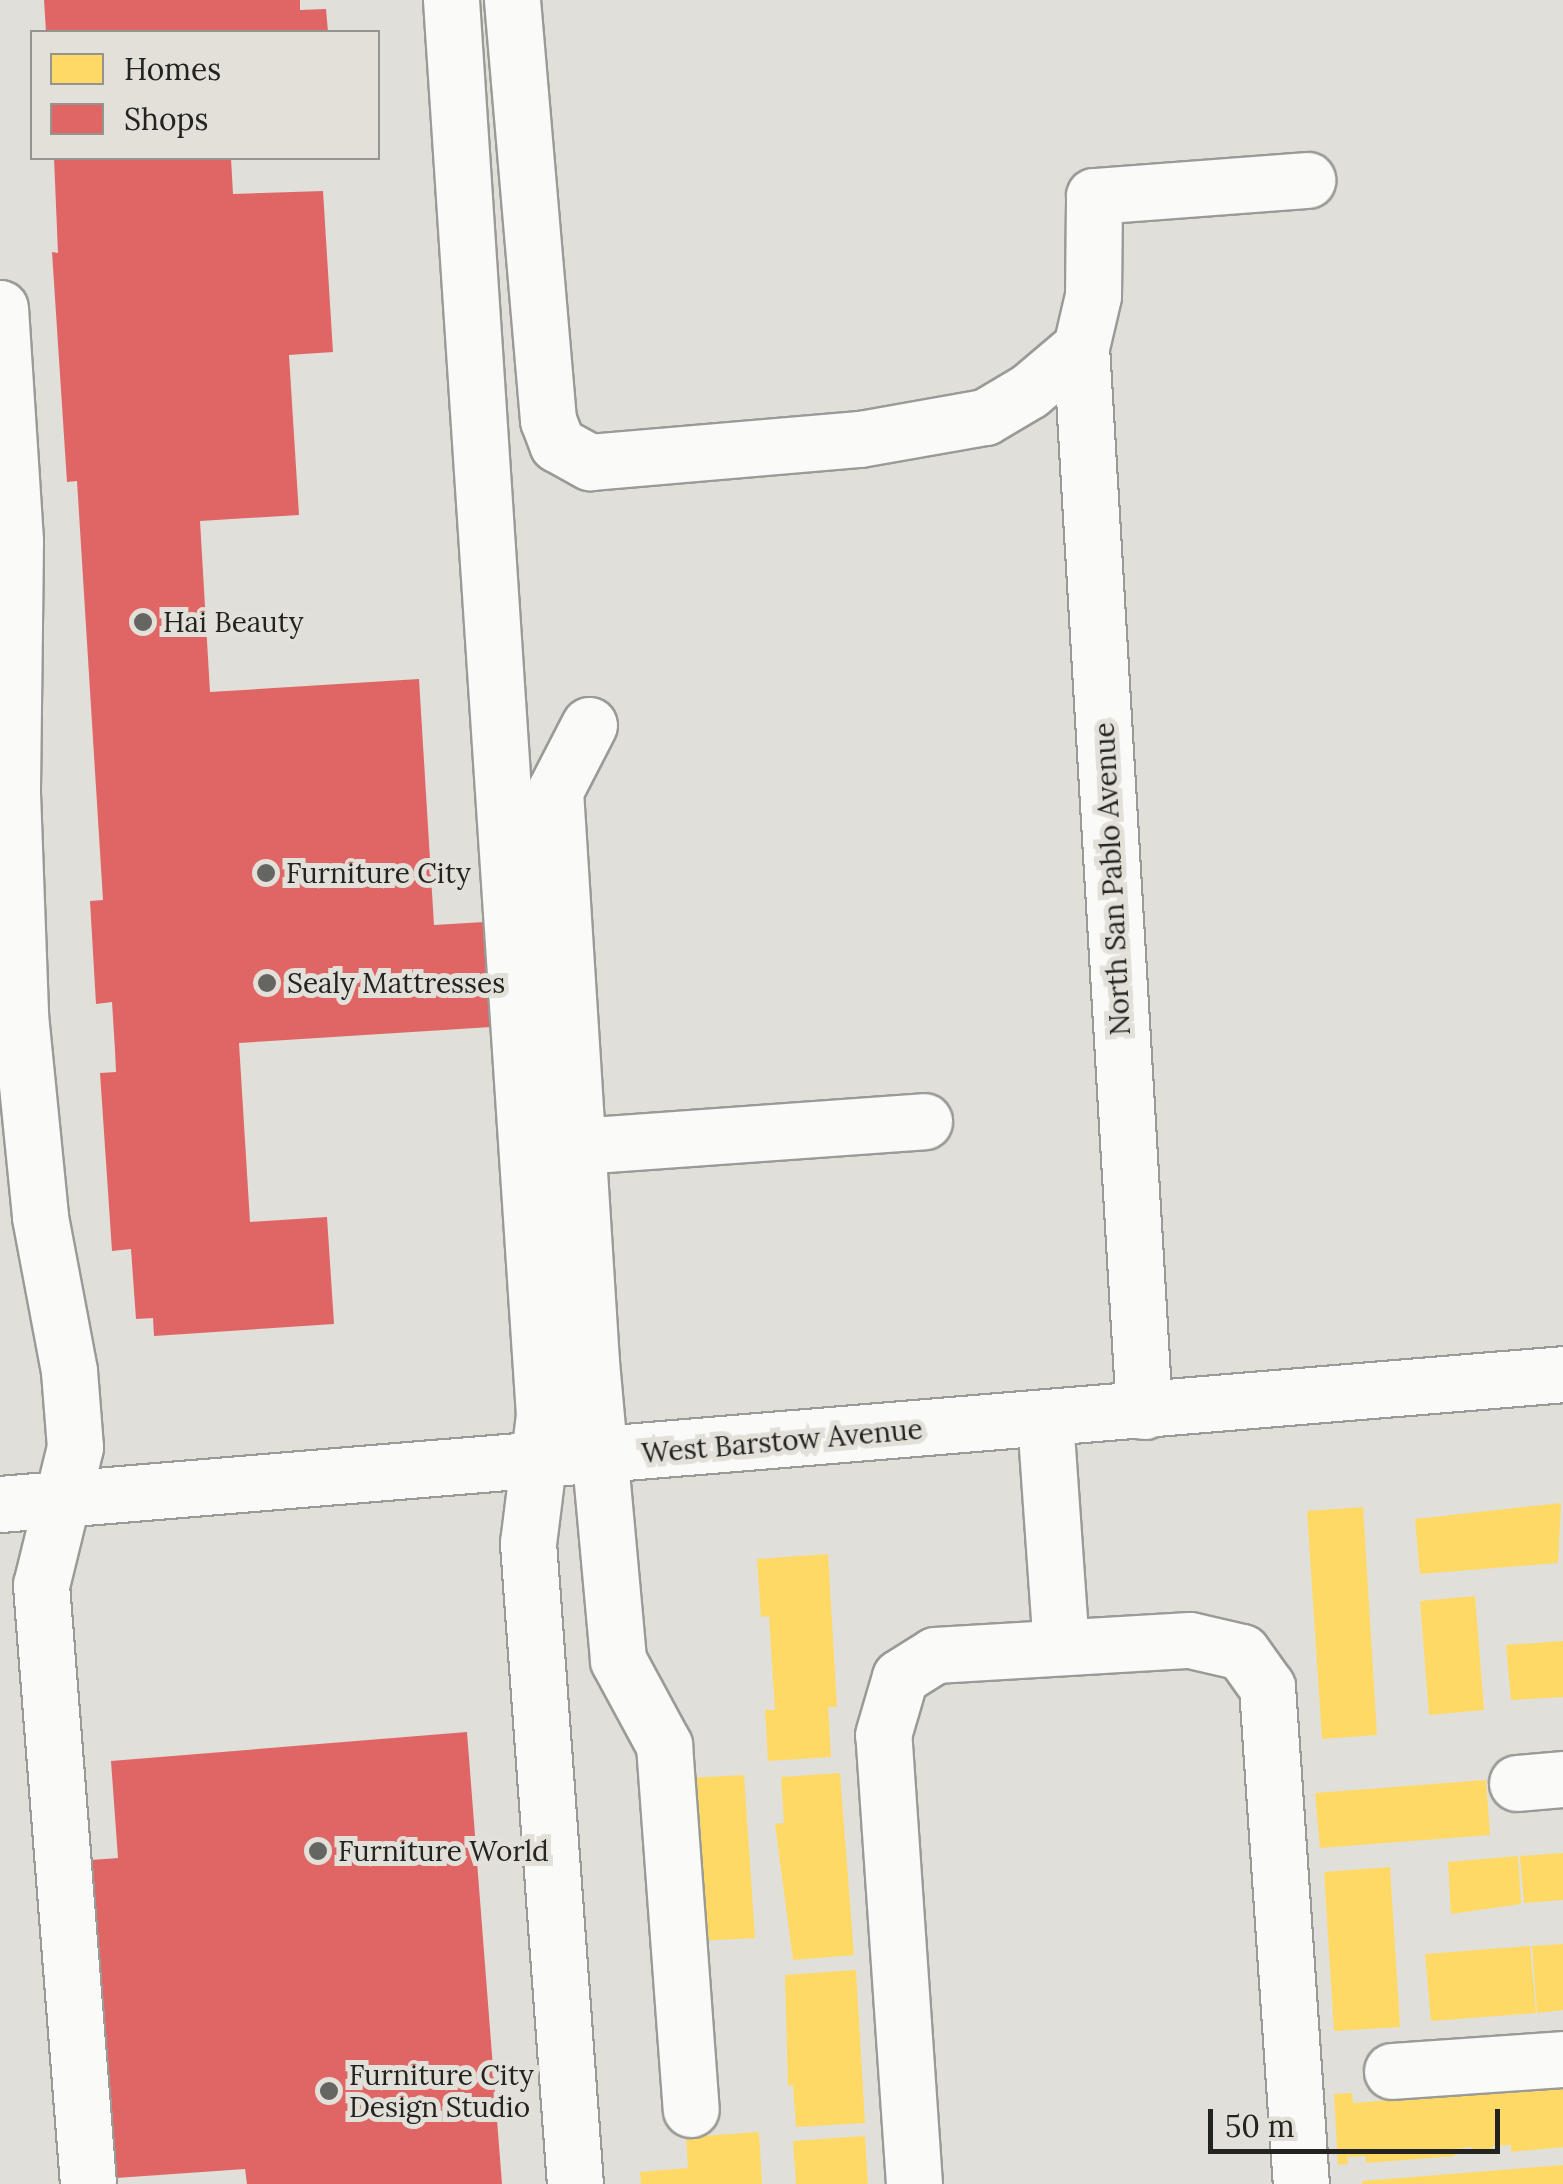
<!DOCTYPE html>
<style>
body{margin:0}
#map{position:relative;width:1563px;height:2184px;overflow:hidden;background:#e0dfda;font-family:Lora,serif}
div>[style]{position:absolute}
[style*='--x']{left:calc(var(--x)*1px);top:calc(var(--y)*1px);width:calc(var(--w)*1px);rotate:calc(var(--a)*1deg)}
.homes>*{inset:0;background:#ffd966}
.shops>*{inset:0;background:#e06666}
.roads{filter:drop-shadow(2px 0 #9a9a96) drop-shadow(-2px 0 #9a9a96) drop-shadow(0 2px #9a9a96) drop-shadow(0 -2px #9a9a96)}
.minor>*{height:55px;margin:-27.5px;padding:0 27.5px;transform-origin:27.5px;border-radius:27.5px;background:#fafaf9}
.dots>*{width:28px;height:28px;translate:-50% -50%;box-sizing:border-box;border:5px solid #e2e0d8;border-radius:50%}
span{translate:-50% -50%;white-space:nowrap;text-align:center;line-height:1.15;-webkit-text-stroke:10px #e2e0d8;paint-order:stroke}
.poi-label{font-size:28px;color:#232320}
.left{translate:0 -50%;text-align:left}
.street-label{font-size:28px;color:#232320}
.legend{position:absolute;left:30px;top:30px;width:350px;height:130px;box-sizing:border-box;background:#e2e0d8;border:2px solid #96948e;margin:0;padding:12px 18px;list-style:none;font-size:30px;color:#232320}
.legend li{display:flex;align-items:center;gap:20px;height:50px}
.legend b{width:50px;border:2px solid #96948e}
.scale{position:absolute;left:1208px;top:2109px;width:292px;height:45px;box-sizing:border-box;border:5px solid #232320;border-top:0;padding-left:12px;font-size:30px;line-height:35px;white-space:nowrap;color:#232320;-webkit-text-stroke:8px #e2e0d8;paint-order:stroke}
</style>
<div id="map">
<div class="homes">
<div style="clip-path:polygon(1561px 1503px,1558px 1563px,1420px 1574px,1415px 1519px)"></div>
<div style="clip-path:polygon(1363px 1507px,1377px 1735px,1322px 1739px,1307px 1511px)"></div>
<div style="clip-path:polygon(828px 1554px,837px 1707px,828px 1707px,831px 1757px,768px 1761px,765px 1710px,775px 1710px,769px 1616px,761px 1617px,757px 1559px)"></div>
<div style="clip-path:polygon(1475px 1596px,1484px 1710px,1429px 1715px,1420px 1601px)"></div>
<div style="clip-path:polygon(1563px 1641px,1563px 1697px,1511px 1700px,1506px 1645px)"></div>
<div style="clip-path:polygon(840px 1773px,854px 1955px,793px 1960px,775px 1824px,784px 1823px,781px 1777px)"></div>
<div style="clip-path:polygon(744px 1775px,755px 1938px,698px 1941px,687px 1778px)"></div>
<div style="clip-path:polygon(1486px 1780px,1490px 1835px,1320px 1848px,1315px 1793px)"></div>
<div style="clip-path:polygon(1563px 1853px,1563px 1900px,1524px 1903px,1520px 1856px)"></div>
<div style="clip-path:polygon(1518px 1856px,1521px 1904px,1451px 1914px,1448px 1862px)"></div>
<div style="clip-path:polygon(1390px 1867px,1400px 2027px,1334px 2031px,1324px 1872px)"></div>
<div style="clip-path:polygon(1563px 1944px,1563px 2010px,1537px 2013px,1532px 1946px)"></div>
<div style="clip-path:polygon(1530px 1946px,1536px 2013px,1431px 2021px,1425px 1954px)"></div>
<div style="clip-path:polygon(856px 1970px,865px 2123px,796px 2127px,793px 2085px,788px 2086px,785px 1975px)"></div>
<div style="clip-path:polygon(1497px 2081px,1498px 2092px,1563px 2087px,1563px 2147px,1511px 2152px,1511px 2145px,1492px 2146px,1493px 2153px,1473px 2154px,1472px 2147px,1454px 2149px,1455px 2156px,1366px 2163px,1366px 2156px,1347px 2157px,1348px 2164px,1338px 2165px,1334px 2094px,1352px 2093px,1353px 2103px,1459px 2095px,1458px 2085px)"></div>
<div style="clip-path:polygon(759px 2132px,762px 2184px,641px 2184px,640px 2172px,688px 2168px,686px 2137px)"></div>
<div style="clip-path:polygon(865px 2136px,868px 2184px,796px 2184px,793px 2141px)"></div>
<div style="clip-path:polygon(1563px 2165px,1563px 2184px,1362px 2184px,1362px 2181px)"></div>
</div>
<div class="shops">
<div style="clip-path:polygon(44px 0,300px 0,300px 10px,326px 9px,328px 32px,46px 32px)"></div>
<div style="clip-path:polygon(54px 158px,231px 158px,233px 194px,323px 191px,333px 352px,289px 355px,299px 515px,200px 521px,210px 692px,419px 679px,434px 925px,501px 921px,507px 1026px,239px 1043px,250px 1222px,327px 1217px,334px 1324px,154px 1336px,153px 1318px,136px 1319px,131px 1249px,112px 1251px,100px 1073px,116px 1072px,115px 1050px,112px 1002px,96px 1004px,90px 901px,103px 900px,77px 481px,67px 482px,52px 252px,58px 253px)"></div>
<div style="clip-path:polygon(467px 1732px,502px 2184px,247px 2184px,245px 2169px,116px 2178px,91px 1860px,118px 1858px,111px 1761px)"></div>
</div>
<div class="roads">
<div class="minor">
<div style="--x:451;--y:0;--w:1418;--a:86.24"></div>
<div style="--x:544;--y:1415;--w:129;--a:97.1"></div>
<div style="--x:528;--y:1543;--w:643;--a:85.81"></div>
<div style="--x:512;--y:0;--w:422;--a:85.1"></div>
<div style="--x:548;--y:420;--w:26;--a:69"></div>
<div style="--x:557;--y:444;--w:38;--a:29"></div>
<div style="--x:590;--y:462;--w:271;--a:-4.9"></div>
<div style="--x:860;--y:439;--w:127;--a:-10"></div>
<div style="--x:985;--y:417;--w:51;--a:-30.6"></div>
<div style="--x:1029;--y:391;--w:68;--a:-40.2"></div>
<div style="--x:1081;--y:347;--w:52;--a:-76.8"></div>
<div style="--x:1093;--y:296;--w:100;--a:-89.4"></div>
<div style="--x:1094;--y:196;--w:214;--a:-4.3"></div>
<div style="--x:0;--y:308;--w:234;--a:86.3"></div>
<div style="--x:15;--y:542;--w:251;--a:90.7"></div>
<div style="--x:12;--y:793;--w:222;--a:87.9"></div>
<div style="--x:20;--y:1015;--w:203;--a:84.3"></div>
<div style="--x:40;--y:1217;--w:157;--a:79.3"></div>
<div style="--x:69;--y:1371;--w:76;--a:85.5"></div>
<div style="--x:75;--y:1447;--w:142;--a:103.8"></div>
<div style="--x:41;--y:1585;--w:601;--a:85.51"></div>
<div style="--x:1081;--y:347;--w:1066;--a:86.61"></div>
<div style="--x:589;--y:725;--w:74;--a:117.3"></div>
<div style="--x:555;--y:791;--w:572;--a:86.39"></div>
<div style="--x:591;--y:1362;--w:299;--a:84.8"></div>
<div style="--x:618;--y:1660;--w:97;--a:61.6"></div>
<div style="--x:664;--y:1745;--w:365;--a:85.8"></div>
<div style="--x:578;--y:1146;--w:347;--a:-4.1"></div>
<div style="--x:1045;--y:1419;--w:228;--a:86"></div>
<div style="--x:0;--y:1504;--w:1568;--a:-4.75"></div>
<div style="--x:1517;--y:1783;--w:46;--a:-5"></div>
<div style="--x:1392;--y:2071;--w:171;--a:-4"></div>
<div style="--x:914;--y:2184;--w:450;--a:-93.9"></div>
<div style="--x:883;--y:1735;--w:60;--a:-73.7"></div>
<div style="--x:900;--y:1677;--w:41;--a:-32.2"></div>
<div style="--x:935;--y:1655;--w:255;--a:-3.4"></div>
<div style="--x:1190;--y:1640;--w:53;--a:13"></div>
<div style="--x:1242;--y:1652;--w:43;--a:54.5"></div>
<div style="--x:1267;--y:1687;--w:498;--a:86.1"></div>
</div>
</div>
<div class="dots">
<div style="left:143px;top:622px;background:#656561"></div>
<div style="left:266px;top:873px;background:#656561"></div>
<div style="left:267px;top:983px;background:#656561"></div>
<div style="left:318px;top:1851px;background:#656561"></div>
<div style="left:329px;top:2091px;background:#656561"></div>
</div>
<div class="poi-label">
<span class="left" style="left:163px;top:622px">Hai Beauty</span>
<span class="left" style="left:286px;top:873px">Furniture City</span>
<span class="left" style="left:287px;top:983px">Sealy Mattresses</span>
<span class="left" style="left:338px;top:1851px">Furniture World</span>
<span class="left" style="left:349px;top:2091px">Furniture City<br>Design Studio</span>
</div>
<div class="street-label">
<span style="left:1112px;top:879px;rotate:-93deg">North San Pablo Avenue</span>
<span style="left:782px;top:1441px;rotate:-5deg">West Barstow Avenue</span>
</div>
<ul class="legend">
<li><b style="height:28px;background:#ffd966"></b>Homes</li>
<li><b style="height:28px;background:#e06666"></b>Shops</li>
</ul>
<div class="scale">50 m</div>
</div>
